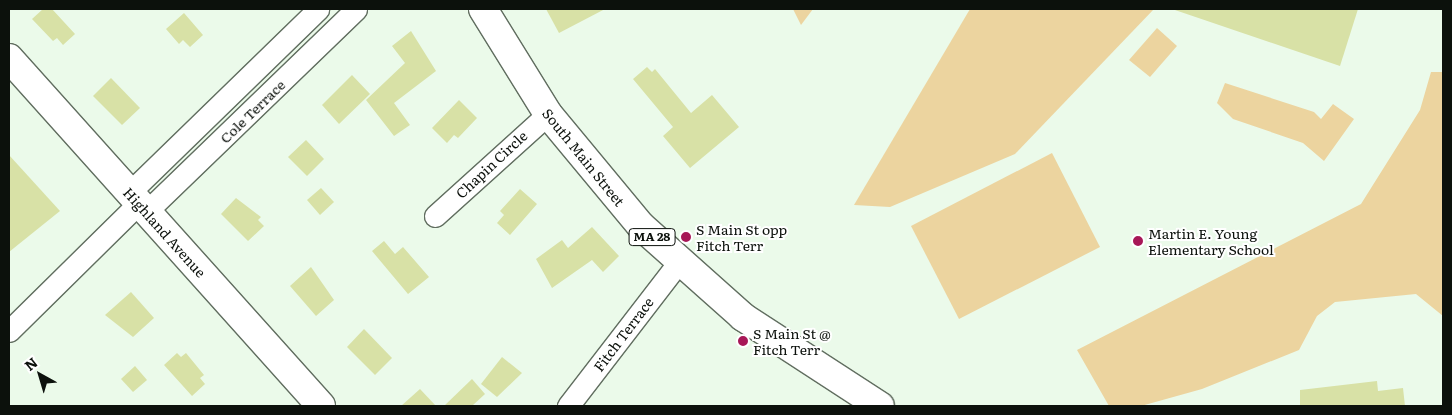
<!DOCTYPE html>
<style>
body{margin:0}
#map{position:relative;width:1452px;height:415px;overflow:hidden;background:#ebfaea;font-family:Literata,serif}
div>[style]{position:absolute}
[style*='--x']{left:calc(var(--x)*1px);top:calc(var(--y)*1px);width:calc(var(--w)*1px);rotate:calc(var(--a)*1deg)}
.green>*{inset:0;background:#ecd49f}
.building>*{inset:0;background:#d8e1a6}
.roads{filter:drop-shadow(1px 0 #616e60) drop-shadow(-1px 0 #616e60) drop-shadow(0 1px #616e60) drop-shadow(0 -1px #616e60)}
.street>*{height:21px;margin:-10.5px;padding:0 10.5px;transform-origin:10.5px;border-radius:10.5px;background:#fff}
.secondary>*{height:28px;margin:-14px;padding:0 14px;transform-origin:14px;border-radius:14px;background:#fff}
.primary>*{height:28px;margin:-14px;padding:0 14px;transform-origin:14px;border-radius:14px;background:#fff}
.dots>*{width:14px;height:14px;translate:-50% -50%;box-sizing:border-box;border:2px solid #fff;border-radius:50%}
span{translate:-50% -50%;white-space:nowrap;text-align:center;line-height:1.15;-webkit-text-stroke:4px #fff;paint-order:stroke}
.shield-label span{padding:1px 4px;background:#fff;border:1px solid;border-radius:4px;-webkit-text-stroke-width:0}
.shield-label{font-size:12px;color:#0c110c;font-weight:700}
.street-label{font-size:14px;color:#0c110c}
.poi-label{font-size:14px;color:#0c110c}
.left{translate:0 -50%;text-align:left}
.frame{position:absolute;inset:0;border:10px solid #0c110c;pointer-events:none}
.north{position:absolute;left:15px;top:350px;width:50px;height:50px;-webkit-text-stroke:4px #fff;paint-order:stroke;rotate:321deg;font-size:14px;font-weight:700;line-height:20px;text-align:center;color:#0c110c}
.north::after{content:'';display:block;margin:auto;width:18px;height:22px;background:#0c110c;clip-path:polygon(50% 0,100% 100%,50% 72%,0 100%)}
</style>
<div id="map">
<div class="green">
<div style="clip-path:polygon(793px 9px,813px 9px,801px 25px)"></div>
<div style="clip-path:polygon(970px 9px,1154px 9px,1015px 154px,890px 207px,854px 205px)"></div>
<div style="clip-path:polygon(1157px 28px,1177px 46px,1150px 77px,1129px 60px)"></div>
<div style="clip-path:polygon(1431px 72px,1443px 72px,1443px 316px,1416px 294px,1335px 302px,1317px 316px,1299px 350px,1202px 389px,1141px 406px,1109px 406px,1077px 350px,1361px 204px,1420px 110px)"></div>
<div style="clip-path:polygon(1225px 83px,1314px 112px,1321px 119px,1333px 104px,1354px 119px,1324px 161px,1303px 143px,1233px 119px,1217px 103px)"></div>
<div style="clip-path:polygon(1052px 153px,1100px 247px,959px 319px,911px 226px)"></div>
</div>
<div class="building">
<div style="clip-path:polygon(43px 9px,52px 9px,75px 34px,63px 45px,57px 38px,53px 41px,32px 19px)"></div>
<div style="clip-path:polygon(546px 9px,605px 9px,559px 33px)"></div>
<div style="clip-path:polygon(1172px 9px,1358px 9px,1340px 66px)"></div>
<div style="clip-path:polygon(184px 13px,203px 35px,190px 47px,183px 40px,179px 44px,166px 29px)"></div>
<div style="clip-path:polygon(411px 31px,436px 71px,394px 103px,410px 125px,394px 136px,366px 100px,405px 63px,392px 46px)"></div>
<div style="clip-path:polygon(647px 67px,652px 72px,655px 69px,691px 113px,712px 95px,739px 127px,690px 168px,663px 136px,673px 127px,633px 79px)"></div>
<div style="clip-path:polygon(352px 75px,370px 94px,339px 124px,322px 105px)"></div>
<div style="clip-path:polygon(111px 78px,140px 108px,122px 125px,93px 96px)"></div>
<div style="clip-path:polygon(459px 100px,477px 118px,458px 138px,454px 135px,447px 143px,432px 128px)"></div>
<div style="clip-path:polygon(306px 140px,324px 159px,307px 176px,288px 157px)"></div>
<div style="clip-path:polygon(9px 155px,60px 211px,9px 252px)"></div>
<div style="clip-path:polygon(321px 188px,334px 202px,320px 215px,307px 200px)"></div>
<div style="clip-path:polygon(520px 189px,537px 204px,510px 235px,497px 223px,504px 215px,500px 211px)"></div>
<div style="clip-path:polygon(236px 198px,261px 217px,258px 220px,264px 226px,248px 241px,221px 214px)"></div>
<div style="clip-path:polygon(592px 227px,619px 256px,603px 272px,592px 260px,552px 288px,536px 259px,562px 240px,568px 248px)"></div>
<div style="clip-path:polygon(384px 241px,395px 254px,403px 247px,429px 277px,408px 294px,372px 251px)"></div>
<div style="clip-path:polygon(311px 267px,334px 300px,316px 316px,290px 286px)"></div>
<div style="clip-path:polygon(131px 292px,154px 318px,133px 337px,105px 315px)"></div>
<div style="clip-path:polygon(364px 329px,392px 358px,375px 375px,347px 347px)"></div>
<div style="clip-path:polygon(177px 353px,181px 357px,186px 353px,204px 375px,200px 378px,205px 384px,192px 396px,164px 365px)"></div>
<div style="clip-path:polygon(502px 357px,522px 373px,497px 397px,481px 384px)"></div>
<div style="clip-path:polygon(135px 366px,147px 380px,133px 392px,121px 379px)"></div>
<div style="clip-path:polygon(472px 379px,485px 394px,472px 406px,444px 406px)"></div>
<div style="clip-path:polygon(1377px 381px,1378px 391px,1403px 388px,1405px 406px,1300px 406px,1300px 390px)"></div>
<div style="clip-path:polygon(420px 389px,436px 406px,401px 406px)"></div>
</div>
<div class="roads">
<div class="street">
<div style="--x:129;--y:193;--w:264;--a:-44.2"></div>
<div style="--x:146;--y:212;--w:292;--a:-44"></div>
<div style="--x:435;--y:216;--w:152;--a:-42.1"></div>
<div style="--x:9;--y:331;--w:182;--a:-44.6"></div>
<div style="--x:568;--y:406;--w:180;--a:-52.4"></div>
</div>
<div class="secondary">
<div style="--x:9;--y:58;--w:467;--a:48.1"></div>
</div>
<div class="primary">
<div style="--x:483;--y:9;--w:123;--a:58.2"></div>
<div style="--x:548;--y:114;--w:146;--a:50.3"></div>
<div style="--x:641;--y:226;--w:137;--a:41.7"></div>
<div style="--x:743;--y:317;--w:163;--a:33"></div>
</div>
</div>
<div class="dots">
<div style="left:686px;top:237px;background:#a71757"></div>
<div style="left:1138px;top:241px;background:#a71757"></div>
<div style="left:743px;top:341px;background:#a71757"></div>
</div>
<div class="shield-label">
<span style="left:652px;top:237px">MA 28</span>
</div>
<div class="street-label">
<span style="left:252px;top:111px;rotate:-44deg">Cole Terrace</span>
<span style="left:584px;top:157px;rotate:51deg">South Main Street</span>
<span style="left:491px;top:164px;rotate:-43deg">Chapin Circle</span>
<span style="left:165px;top:232px;rotate:48deg">Highland Avenue</span>
<span style="left:623px;top:334px;rotate:-53deg">Fitch Terrace</span>
</div>
<div class="poi-label">
<span class="left" style="left:696px;top:237px">S Main St opp<br>Fitch Terr</span>
<span class="left" style="left:1148px;top:241px">Martin E. Young<br>Elementary School</span>
<span class="left" style="left:753px;top:341px">S Main St @<br>Fitch Terr</span>
</div>
<div class="frame"></div>
<div class="north">N</div>
</div>
